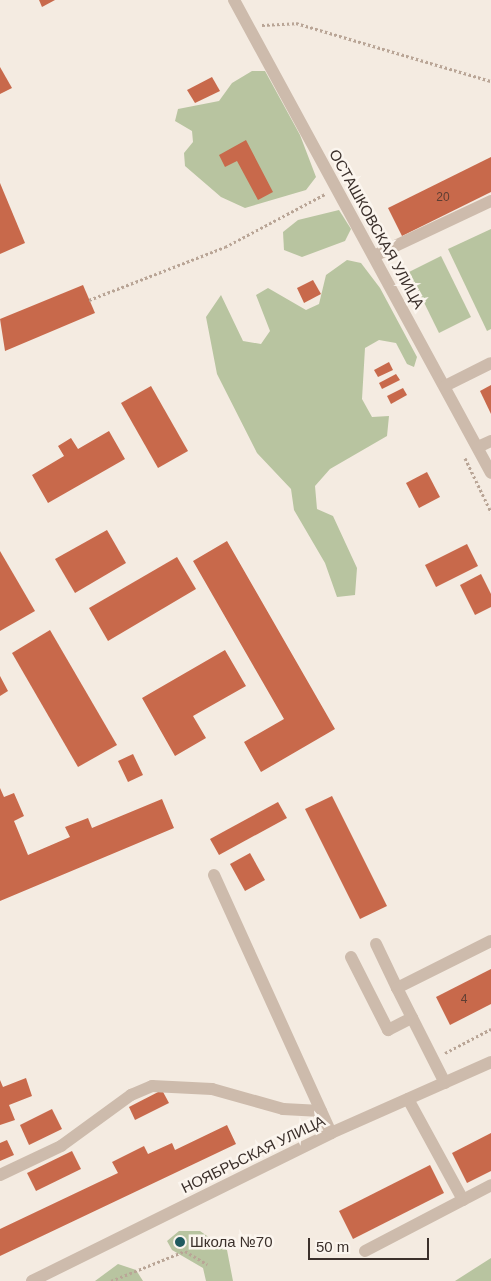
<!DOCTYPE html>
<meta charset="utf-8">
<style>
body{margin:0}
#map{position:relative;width:491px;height:1281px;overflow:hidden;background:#f4ebe1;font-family:Arial,sans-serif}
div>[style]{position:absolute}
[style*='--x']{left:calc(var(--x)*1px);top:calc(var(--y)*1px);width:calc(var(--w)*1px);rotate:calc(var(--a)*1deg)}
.green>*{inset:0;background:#b8c4a0}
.building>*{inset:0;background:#c8694b}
.path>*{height:3px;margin-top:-1.5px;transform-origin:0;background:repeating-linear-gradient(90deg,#b9a596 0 2.5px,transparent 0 5px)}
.minor>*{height:12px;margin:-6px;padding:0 6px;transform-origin:6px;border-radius:6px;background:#cdbbac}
.dots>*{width:14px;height:14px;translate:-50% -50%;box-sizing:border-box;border:2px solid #fbf5ee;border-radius:50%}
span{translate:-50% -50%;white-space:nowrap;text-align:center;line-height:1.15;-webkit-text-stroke:5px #fbf5ee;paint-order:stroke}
.number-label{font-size:12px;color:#5e3e33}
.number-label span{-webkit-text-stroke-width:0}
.street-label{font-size:15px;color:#3b302b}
.poi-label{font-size:15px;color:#3b302b}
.left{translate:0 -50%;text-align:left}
.scale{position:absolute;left:308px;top:1238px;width:121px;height:22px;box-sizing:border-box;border:2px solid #3b302b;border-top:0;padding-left:6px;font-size:15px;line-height:18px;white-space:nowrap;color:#3b302b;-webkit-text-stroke:4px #fbf5ee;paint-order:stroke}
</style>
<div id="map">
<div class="green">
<div style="clip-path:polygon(252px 71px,265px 71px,300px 135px,316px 177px,306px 190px,245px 208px,221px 197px,185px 166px,184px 153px,193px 142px,192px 131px,175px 121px,178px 109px,219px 101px,232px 83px)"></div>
<div style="clip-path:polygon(339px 210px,351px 229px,345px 241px,302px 257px,284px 250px,283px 232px,298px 220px)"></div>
<div style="clip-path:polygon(491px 229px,491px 329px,487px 331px,448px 249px)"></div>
<div style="clip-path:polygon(441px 256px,471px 317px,439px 333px,409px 272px)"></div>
<div style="clip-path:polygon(347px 260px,361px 263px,380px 288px,417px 357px,414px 367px,407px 364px,396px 343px,379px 340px,365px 348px,362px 399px,372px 417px,389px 416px,387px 436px,330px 469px,315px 486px,317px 509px,333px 516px,357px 568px,355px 595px,337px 597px,325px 563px,294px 510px,291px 489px,257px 453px,217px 374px,206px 317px,221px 295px,243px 341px,261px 344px,270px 331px,256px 295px,268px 288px,306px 310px,319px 304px,326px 275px)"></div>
<div style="clip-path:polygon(179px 1231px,200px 1231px,227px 1250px,233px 1281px,206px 1281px,203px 1268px,172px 1250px,167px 1241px)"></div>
<div style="clip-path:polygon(491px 1258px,491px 1281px,455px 1281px)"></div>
<div style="clip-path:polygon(118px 1264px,136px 1270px,143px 1281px,95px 1281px)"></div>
</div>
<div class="building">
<div style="clip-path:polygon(39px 0,55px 0,42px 7px)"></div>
<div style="clip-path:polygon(0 67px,12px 88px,0 94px)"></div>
<div style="clip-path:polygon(212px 77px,220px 91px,195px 103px,187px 90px)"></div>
<div style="clip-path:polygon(246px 140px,273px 192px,258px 200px,237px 161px,225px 167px,219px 155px)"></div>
<div style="clip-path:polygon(491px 157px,491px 192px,402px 236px,388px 208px)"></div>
<div style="clip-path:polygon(0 183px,25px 243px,0 254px)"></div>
<div style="clip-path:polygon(313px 280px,321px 294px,304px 303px,297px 288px)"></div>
<div style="clip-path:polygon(83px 285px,95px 313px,5px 351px,0 319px)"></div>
<div style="clip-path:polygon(389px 362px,393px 370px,378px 377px,374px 370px)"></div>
<div style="clip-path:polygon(396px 374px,400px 380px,382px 389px,379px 383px)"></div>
<div style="clip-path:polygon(491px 385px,491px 414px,480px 391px)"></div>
<div style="clip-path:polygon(151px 386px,188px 451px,158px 468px,121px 403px)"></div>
<div style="clip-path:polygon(403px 388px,407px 395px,391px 404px,387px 396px)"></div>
<div style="clip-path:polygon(109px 431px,125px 459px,48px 503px,32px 475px,64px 456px,58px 446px,71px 438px,78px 449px)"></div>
<div style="clip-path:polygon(427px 472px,440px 497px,419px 508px,406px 483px)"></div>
<div style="clip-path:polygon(107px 530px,126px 563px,75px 593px,55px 559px)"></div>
<div style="clip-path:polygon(227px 541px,335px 729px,261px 772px,244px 742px,284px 719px,193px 561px)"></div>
<div style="clip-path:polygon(467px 544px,478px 566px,436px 587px,425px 565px)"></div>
<div style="clip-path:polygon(0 551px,35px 611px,0 631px)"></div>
<div style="clip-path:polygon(177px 557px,196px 589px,108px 641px,89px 608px)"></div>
<div style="clip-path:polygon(481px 574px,491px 594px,491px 607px,475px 615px,460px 585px)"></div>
<div style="clip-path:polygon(50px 630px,117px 745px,78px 767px,12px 653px)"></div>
<div style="clip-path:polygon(225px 650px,246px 686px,193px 716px,206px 738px,175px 756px,142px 698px)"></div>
<div style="clip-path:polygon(0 676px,8px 691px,0 696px)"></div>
<div style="clip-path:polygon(133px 754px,143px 775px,128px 782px,118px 761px)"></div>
<div style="clip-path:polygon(0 788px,4px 797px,14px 793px,24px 816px,14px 821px,28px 855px,70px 837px,65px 827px,88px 818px,92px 828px,162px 799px,174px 828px,0 901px)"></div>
<div style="clip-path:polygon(332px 796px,387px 906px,360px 919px,305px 809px)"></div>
<div style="clip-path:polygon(278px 802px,287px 818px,219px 855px,210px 839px)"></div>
<div style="clip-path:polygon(250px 853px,265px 880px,245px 891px,230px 864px)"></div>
<div style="clip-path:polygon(491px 969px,491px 1004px,450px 1025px,436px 997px)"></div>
<div style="clip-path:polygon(26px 1078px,32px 1096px,9px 1105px,15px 1120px,0 1125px,0 1080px,3px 1087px)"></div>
<div style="clip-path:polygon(162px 1090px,169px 1103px,135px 1120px,129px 1107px)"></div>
<div style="clip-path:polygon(52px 1109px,62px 1129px,29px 1145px,20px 1125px)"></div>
<div style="clip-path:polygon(227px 1125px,236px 1144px,0 1256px,0 1229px,118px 1173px,112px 1162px,144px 1146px,148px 1154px,172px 1143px,175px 1150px)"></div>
<div style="clip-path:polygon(491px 1133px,491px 1171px,467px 1183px,452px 1153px)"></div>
<div style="clip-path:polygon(7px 1140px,14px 1155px,0 1161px,0 1143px)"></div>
<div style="clip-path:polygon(72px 1151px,81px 1169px,36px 1191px,27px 1173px)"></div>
<div style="clip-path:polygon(430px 1165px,444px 1193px,353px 1239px,339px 1211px)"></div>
</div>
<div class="path">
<div style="--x:262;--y:25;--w:34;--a:-3"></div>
<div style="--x:296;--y:23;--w:203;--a:16.6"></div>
<div style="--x:89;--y:300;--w:146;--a:-21.3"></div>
<div style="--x:225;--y:247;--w:113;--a:-27.9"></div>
<div style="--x:465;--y:458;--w:60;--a:64.3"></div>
<div style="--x:445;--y:1053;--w:52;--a:-27.6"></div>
<div style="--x:111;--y:1281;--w:80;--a:-22.1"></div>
<div style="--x:185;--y:1251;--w:26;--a:31"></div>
</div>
<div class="minor">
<div style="--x:234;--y:0;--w:538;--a:61.48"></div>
<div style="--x:374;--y:256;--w:129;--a:-25.2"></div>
<div style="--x:445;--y:386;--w:51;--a:-26.6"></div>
<div style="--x:478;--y:447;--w:14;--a:-25"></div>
<div style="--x:214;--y:875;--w:283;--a:65.6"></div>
<div style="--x:376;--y:944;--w:49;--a:64.5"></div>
<div style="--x:351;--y:957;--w:82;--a:63.1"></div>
<div style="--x:388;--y:1030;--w:27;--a:-27"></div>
<div style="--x:445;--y:1083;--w:106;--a:-116.8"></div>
<div style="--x:397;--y:988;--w:105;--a:-26.6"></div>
<div style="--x:408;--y:1099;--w:115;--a:61.4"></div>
<div style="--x:0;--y:1175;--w:68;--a:-25.4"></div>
<div style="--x:61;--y:1146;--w:87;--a:-36.1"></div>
<div style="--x:131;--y:1095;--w:23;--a:-23"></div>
<div style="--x:152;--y:1086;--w:60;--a:2.9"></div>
<div style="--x:212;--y:1089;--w:74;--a:15.7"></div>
<div style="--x:283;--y:1109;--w:38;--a:3"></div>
<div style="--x:365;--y:1251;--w:142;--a:-27.6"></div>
<div style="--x:32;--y:1281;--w:334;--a:-26.3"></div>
<div style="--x:331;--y:1133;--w:175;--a:-23.9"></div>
</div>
<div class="dots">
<div style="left:180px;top:1242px;background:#1f5a5e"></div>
</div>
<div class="number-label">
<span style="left:443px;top:198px">20</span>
<span style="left:464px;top:1000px">4</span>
</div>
<div class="street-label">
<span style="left:377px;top:229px;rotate:61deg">ОСТАШКОВСКАЯ УЛИЦА</span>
<span style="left:253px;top:1154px;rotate:-26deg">НОЯБРЬСКАЯ УЛИЦА</span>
</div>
<div class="poi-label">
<span class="left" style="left:190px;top:1242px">Школа №70</span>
</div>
<div class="scale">50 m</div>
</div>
